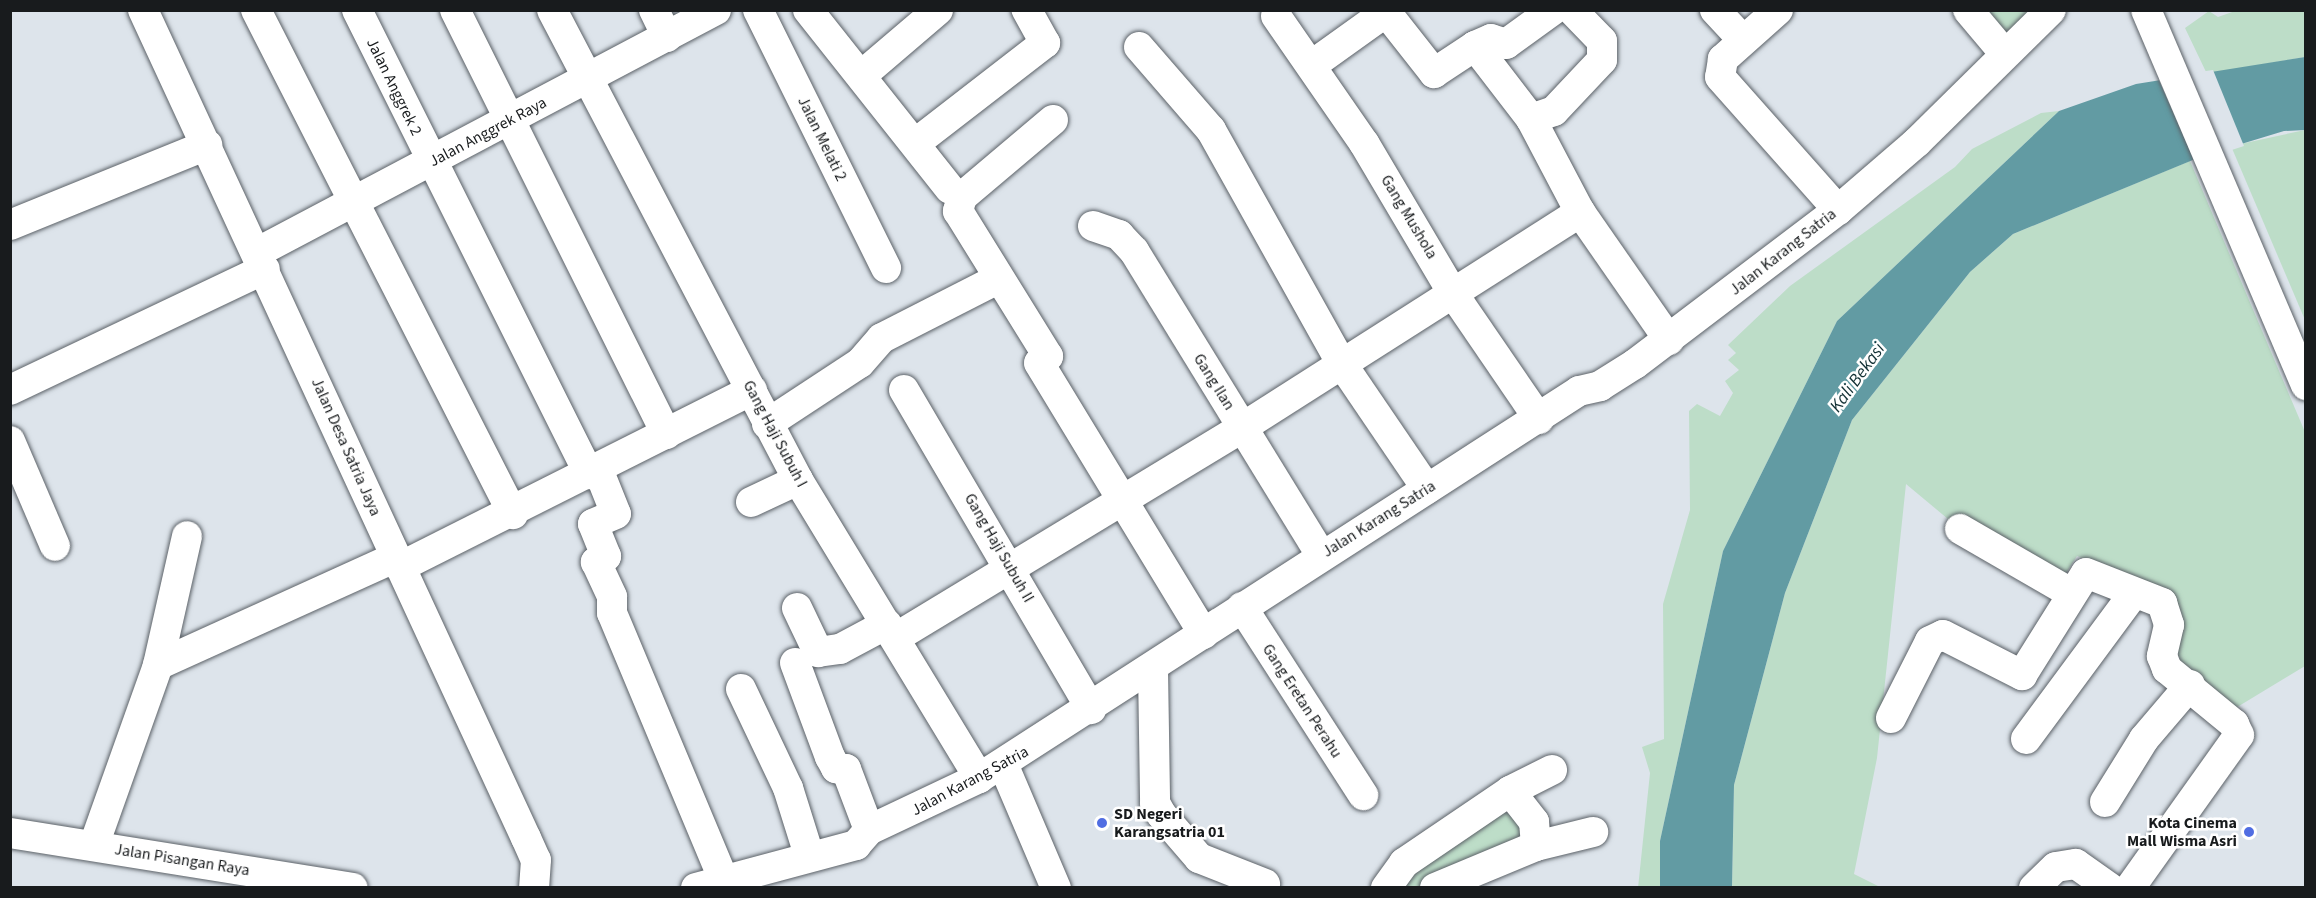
<!DOCTYPE html>
<html>
<head>
<meta charset="utf-8">
<style>
  body { margin:0 }
  #map { position:relative; width:2316px; height:898px; overflow:hidden; background:#dde4eb; font-family:"Source Sans 3",sans-serif }
  div>[style] { position:absolute }
  .green>* { inset:0; background:#bdddc8 }
  .water>* { inset:0; background:#629ba3 }
  .pier>* { inset:0; background:#dde4eb }
  .roads { filter:drop-shadow(0 0 2px #5b6167) drop-shadow(0 0 2px #5b6167) }
  .minor>* { height:30px; margin:-15px; padding:0 15px; transform-origin:15px; border-radius:15px; background:#fff }
  .dots>* { width:16px; height:16px; translate:-50% -50%; box-sizing:border-box; border:3px solid #fff; border-radius:50% }
  span { translate:-50% -50%; white-space:nowrap; text-align:center; line-height:1.15; -webkit-text-stroke:5px #fff; paint-order:stroke }
  .street-label { font-size:16px; color:#181b1d }
  .poi-label { font-size:16px; color:#181b1d; font-weight:700 }
  .left { translate:0 -50%; text-align:left }
  .right { translate:-100% -50%; text-align:right }
  .water-label { font-size:18px; color:#123034; font-style:italic }
  .frame { position:absolute; inset:0; border:12px solid #181b1d; pointer-events:none }
</style>
</head>
<body>
<div id="map">
  <div class="green">
    <i style="clip-path:polygon(1968px 11px,2051px 11px,2005px 54px)"></i>
    <i style="clip-path:polygon(2209px 11px,2218px 17px,2235px 11px,2305px 11px,2305px 57px,2207px 74px,2185px 28px)"></i>
    <i style="clip-path:polygon(2059px 111px,1837px 321px,1723px 551px,1660px 841px,1660px 887px,1638px 888px,1650px 773px,1642px 747px,1664px 739px,1663px 604px,1690px 510px,1689px 411px,1697px 404px,1720px 416px,1733px 393px,1725px 381px,1739px 370px,1728px 360px,1736px 353px,1728px 345px,1790px 286px,1955px 167px,1972px 149px,2041px 113px)"></i>
    <i style="clip-path:polygon(2305px 130px,2305px 320px,2231px 146px)"></i>
    <i style="clip-path:polygon(2190px 161px,2305px 432px,2305px 666px,2234px 709px,2182px 667px,2159px 588px,2077px 556px,2058px 586px,1960px 529px,1906px 484px,1877px 758px,1854px 874px,1880px 887px,1732px 888px,1734px 785px,1785px 593px,1852px 420px,1970px 272px,2013px 234px)"></i>
    <i style="clip-path:polygon(1510px 791px,1538px 835px,1435px 887px,1386px 888px)"></i>
  </div>
  <div class="water">
    <i style="clip-path:polygon(2305px 57px,2305px 130px,2284px 131px,2205px 155px,2013px 234px,1970px 272px,1852px 420px,1785px 593px,1734px 785px,1732px 887px,1660px 888px,1660px 841px,1723px 551px,1837px 321px,2059px 111px,2136px 84px)"></i>
  </div>
  <div class="pier">
    <i style="clip-path:polygon(2213px 70px,2244px 146px,2195px 162px,2158px 78px)"></i>
  </div>
  <div class="roads">
    <div class="minor">
      <i style="left:143px;top:10px;width:912px;rotate:65.18deg"></i>
      <i style="left:526px;top:838px;width:24px;rotate:66deg"></i>
      <i style="left:536px;top:860px;width:28px;rotate:94deg"></i>
      <i style="left:256px;top:10px;width:566px;rotate:62.98deg"></i>
      <i style="left:357px;top:10px;width:519px;rotate:63.43deg"></i>
      <i style="left:455px;top:10px;width:474px;rotate:63.5deg"></i>
      <i style="left:552px;top:10px;width:530px;rotate:62.37deg"></i>
      <i style="left:798px;top:480px;width:349px;rotate:58.7deg"></i>
      <i style="left:654px;top:10px;width:30px;rotate:64deg"></i>
      <i style="left:758px;top:10px;width:288px;rotate:63.6deg"></i>
      <i style="left:808px;top:10px;width:228px;rotate:51.6deg"></i>
      <i style="left:1715px;top:10px;width:41px;rotate:47deg"></i>
      <i style="left:1778px;top:10px;width:74px;rotate:138.3deg"></i>
      <i style="left:1723px;top:59px;width:18px;rotate:99deg"></i>
      <i style="left:1720px;top:77px;width:178px;rotate:48.4deg"></i>
      <i style="left:1968px;top:10px;width:57px;rotate:49.9deg"></i>
      <i style="left:2146px;top:10px;width:408px;rotate:66.9deg"></i>
      <i style="left:1276px;top:16px;width:155px;rotate:55.3deg"></i>
      <i style="left:1364px;top:143px;width:173px;rotate:59.4deg"></i>
      <i style="left:1452px;top:292px;width:154px;rotate:55.6deg"></i>
      <i style="left:1475px;top:46px;width:17px;rotate:-24deg"></i>
      <i style="left:1491px;top:39px;width:16px;rotate:18deg"></i>
      <i style="left:1506px;top:44px;width:58px;rotate:-35.9deg"></i>
      <i style="left:1139px;top:47px;width:110px;rotate:49.1deg"></i>
      <i style="left:1211px;top:130px;width:268px;rotate:60.8deg"></i>
      <i style="left:1342px;top:364px;width:151px;rotate:55.8deg"></i>
      <i style="left:1312px;top:65px;width:91px;rotate:-35.6deg"></i>
      <i style="left:1386px;top:12px;width:78px;rotate:51.8deg"></i>
      <i style="left:1434px;top:73px;width:49px;rotate:-33.4deg"></i>
      <i style="left:1475px;top:46px;width:92px;rotate:52.5deg"></i>
      <i style="left:1531px;top:119px;width:105px;rotate:62.2deg"></i>
      <i style="left:1580px;top:212px;width:156px;rotate:55.2deg"></i>
      <i style="left:862px;top:75px;width:100px;rotate:-40.5deg"></i>
      <i style="left:1531px;top:119px;width:24px;rotate:-19deg"></i>
      <i style="left:1554px;top:111px;width:70px;rotate:-46.7deg"></i>
      <i style="left:1602px;top:60px;width:19px;rotate:-90deg"></i>
      <i style="left:1602px;top:41px;width:43px;rotate:-134.1deg"></i>
      <i style="left:1053px;top:120px;width:119px;rotate:139.8deg"></i>
      <i style="left:962px;top:197px;width:15px;rotate:106deg"></i>
      <i style="left:958px;top:211px;width:171px;rotate:58.2deg"></i>
      <i style="left:1048px;top:356px;width:11px;rotate:142deg"></i>
      <i style="left:1039px;top:363px;width:317px;rotate:58.7deg"></i>
      <i style="left:917px;top:142px;width:162px;rotate:-37.7deg"></i>
      <i style="left:1045px;top:43px;width:38px;rotate:-119deg"></i>
      <i style="left:10px;top:225px;width:213px;rotate:-22.1deg"></i>
      <i style="left:1093px;top:226px;width:28px;rotate:19deg"></i>
      <i style="left:1119px;top:235px;width:22px;rotate:47deg"></i>
      <i style="left:1134px;top:251px;width:357px;rotate:58.4deg"></i>
      <i style="left:258px;top:252px;width:518px;rotate:-27.85deg"></i>
      <i style="left:10px;top:390px;width:282px;rotate:-25.4deg"></i>
      <i style="left:904px;top:390px;width:370px;rotate:59.6deg"></i>
      <i style="left:767px;top:424px;width:111px;rotate:-33.3deg"></i>
      <i style="left:860px;top:363px;width:33px;rotate:-49deg"></i>
      <i style="left:882px;top:338px;width:130px;rotate:-27deg"></i>
      <i style="left:10px;top:441px;width:114px;rotate:66.8deg"></i>
      <i style="left:598px;top:469px;width:48px;rotate:68.2deg"></i>
      <i style="left:616px;top:514px;width:25px;rotate:157deg"></i>
      <i style="left:593px;top:524px;width:35px;rotate:68deg"></i>
      <i style="left:606px;top:556px;width:12px;rotate:149deg"></i>
      <i style="left:596px;top:562px;width:38px;rotate:65deg"></i>
      <i style="left:612px;top:597px;width:16px;rotate:90deg"></i>
      <i style="left:612px;top:613px;width:287px;rotate:67.3deg"></i>
      <i style="left:751px;top:502px;width:52px;rotate:-25.1deg"></i>
      <i style="left:1960px;top:529px;width:128px;rotate:30deg"></i>
      <i style="left:400px;top:567px;width:394px;rotate:-26.7deg"></i>
      <i style="left:1242px;top:607px;width:224px;rotate:57.2deg"></i>
      <i style="left:797px;top:608px;width:49px;rotate:64.5deg"></i>
      <i style="left:818px;top:652px;width:22px;rotate:-8deg"></i>
      <i style="left:840px;top:649px;width:53px;rotate:-28deg"></i>
      <i style="left:895px;top:638px;width:407px;rotate:-31.2deg"></i>
      <i style="left:1243px;top:427px;width:400px;rotate:-32.5deg"></i>
      <i style="left:795px;top:663px;width:100px;rotate:69.6deg"></i>
      <i style="left:830px;top:757px;width:13px;rotate:61deg"></i>
      <i style="left:836px;top:768px;width:10px;rotate:6deg"></i>
      <i style="left:846px;top:769px;width:65px;rotate:69.3deg"></i>
      <i style="left:158px;top:665px;width:261px;rotate:-24.4deg"></i>
      <i style="left:1153px;top:669px;width:134px;rotate:89.1deg"></i>
      <i style="left:1155px;top:803px;width:13px;rotate:61deg"></i>
      <i style="left:1161px;top:814px;width:58px;rotate:49.2deg"></i>
      <i style="left:1199px;top:858px;width:71px;rotate:21.5deg"></i>
      <i style="left:741px;top:689px;width:110px;rotate:64.6deg"></i>
      <i style="left:788px;top:788px;width:70px;rotate:72.6deg"></i>
      <i style="left:1891px;top:718px;width:86px;rotate:-63.1deg"></i>
      <i style="left:1930px;top:641px;width:14px;rotate:-25deg"></i>
      <i style="left:1943px;top:635px;width:89px;rotate:26.9deg"></i>
      <i style="left:2022px;top:675px;width:120px;rotate:-57.9deg"></i>
      <i style="left:2086px;top:573px;width:82px;rotate:21.5deg"></i>
      <i style="left:2162px;top:603px;width:23px;rotate:72deg"></i>
      <i style="left:2169px;top:625px;width:32px;rotate:103deg"></i>
      <i style="left:2162px;top:656px;width:14px;rotate:69deg"></i>
      <i style="left:2167px;top:669px;width:87px;rotate:39.4deg"></i>
      <i style="left:2234px;top:724px;width:12px;rotate:66deg"></i>
      <i style="left:2239px;top:735px;width:188px;rotate:125.5deg"></i>
      <i style="left:2026px;top:739px;width:182px;rotate:-53.5deg"></i>
      <i style="left:1003px;top:764px;width:135px;rotate:66.9deg"></i>
      <i style="left:1510px;top:791px;width:47px;rotate:-26.6deg"></i>
      <i style="left:2105px;top:802px;width:74px;rotate:-58.2deg"></i>
      <i style="left:2144px;top:739px;width:71px;rotate:-49.6deg"></i>
      <i style="left:10px;top:833px;width:347px;rotate:9.1deg"></i>
      <i style="left:94px;top:845px;width:191px;rotate:-70.4deg"></i>
      <i style="left:158px;top:665px;width:132px;rotate:-77.3deg"></i>
      <i style="left:696px;top:888px;width:166px;rotate:-15deg"></i>
      <i style="left:856px;top:845px;width:20px;rotate:-49deg"></i>
      <i style="left:869px;top:830px;width:122px;rotate:-25.3deg"></i>
      <i style="left:979px;top:778px;width:714px;rotate:-32.82deg"></i>
      <i style="left:1579px;top:391px;width:22px;rotate:-13deg"></i>
      <i style="left:1600px;top:386px;width:41px;rotate:-32.2deg"></i>
      <i style="left:1635px;top:364px;width:255px;rotate:-37.2deg"></i>
      <i style="left:1838px;top:210px;width:104px;rotate:-40.7deg"></i>
      <i style="left:1917px;top:142px;width:188px;rotate:-44.6deg"></i>
      <i style="left:1386px;top:888px;width:31px;rotate:-54deg"></i>
      <i style="left:1404px;top:863px;width:128px;rotate:-34.2deg"></i>
      <i style="left:1510px;top:791px;width:39px;rotate:52deg"></i>
      <i style="left:1534px;top:822px;width:24px;rotate:85deg"></i>
      <i style="left:1435px;top:888px;width:109px;rotate:-22.6deg"></i>
      <i style="left:1536px;top:846px;width:59px;rotate:-13.8deg"></i>
      <i style="left:2034px;top:888px;width:30px;rotate:-44deg"></i>
      <i style="left:2056px;top:867px;width:20px;rotate:-9deg"></i>
      <i style="left:2076px;top:864px;width:42px;rotate:35.2deg"></i>
    </div>
  </div>
  <div class="dots">
    <i style="left:1102px;top:823px;background:#506de2"></i>
    <i style="left:2249px;top:832px;background:#506de2"></i>
  </div>
  <div class="street-label">
    <span style="left:394px;top:87px;rotate:64deg">Jalan Anggrek 2</span>
    <span style="left:488px;top:132px;rotate:-28deg">Jalan Anggrek Raya</span>
    <span style="left:822px;top:139px;rotate:64deg">Jalan Melati 2</span>
    <span style="left:1409px;top:217px;rotate:59deg">Gang Mushola</span>
    <span style="left:1783px;top:252px;rotate:-38deg">Jalan Karang Satria</span>
    <span style="left:1214px;top:382px;rotate:58deg">Gang Ilan</span>
    <span style="left:775px;top:434px;rotate:62deg">Gang Haji Subuh I</span>
    <span style="left:346px;top:447px;rotate:66deg">Jalan Desa Satria Jaya</span>
    <span style="left:1379px;top:519px;rotate:-32deg">Jalan Karang Satria</span>
    <span style="left:999px;top:548px;rotate:60deg">Gang Haji Subuh II</span>
    <span style="left:1302px;top:701px;rotate:57deg">Gang Eretan Perahu</span>
    <span style="left:970px;top:781px;rotate:-28deg">Jalan Karang Satria</span>
    <span style="left:182px;top:860px;rotate:9deg">Jalan Pisangan Raya</span>
  </div>
  <div class="poi-label">
    <span class="left" style="left:1114px;top:823px">SD Negeri<br>Karangsatria 01</span>
    <span class="right" style="left:2237px;top:832px">Kota Cinema<br>Mall Wisma Asri</span>
  </div>
  <div class="water-label">
    <span style="left:1858px;top:378px;rotate:-54deg">Kali Bekasi</span>
  </div>
  <div class="frame"></div>
</div>
</body>
</html>
